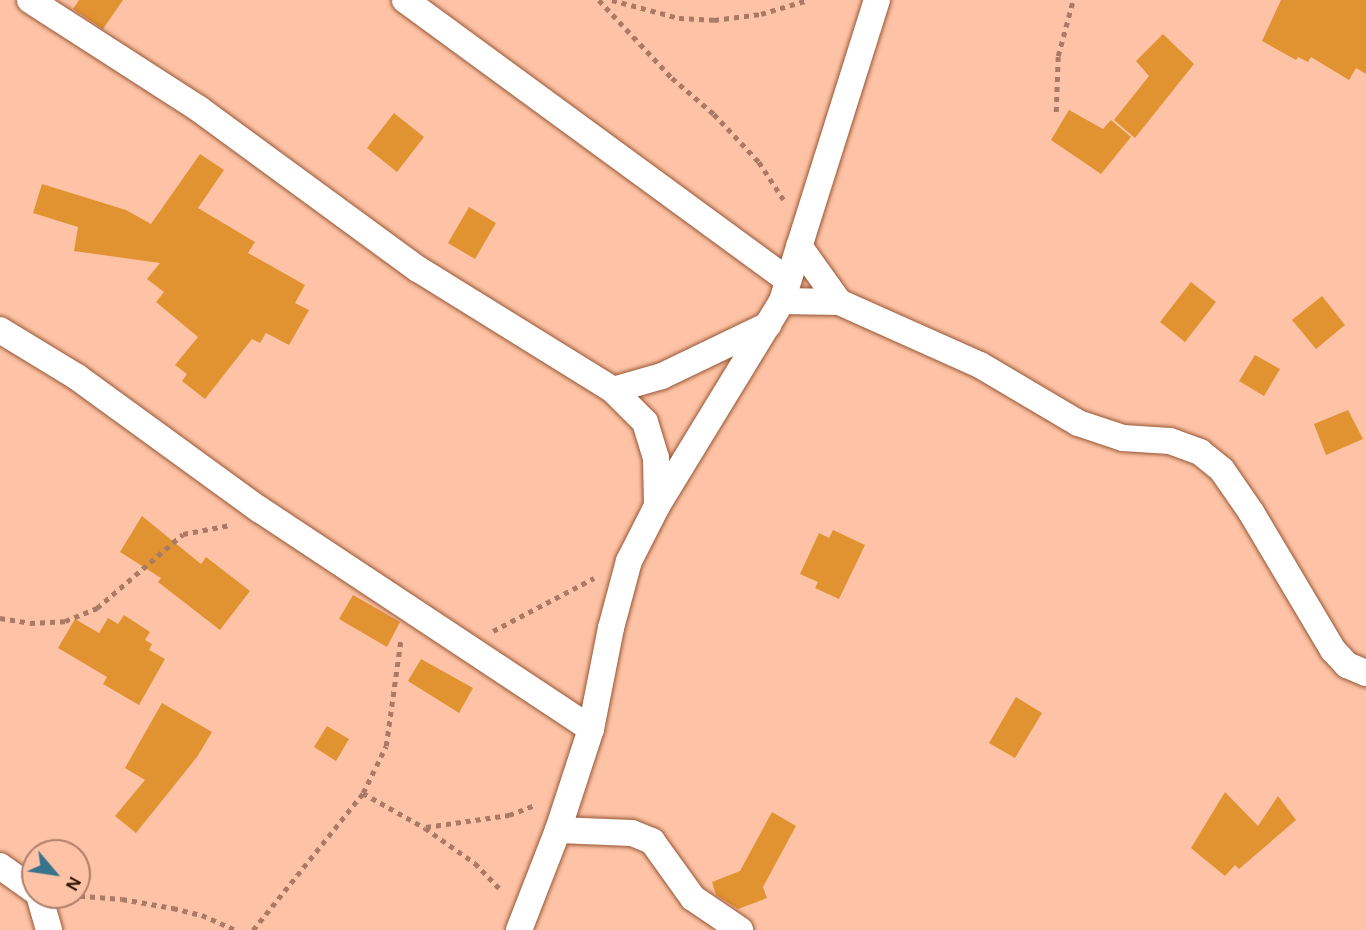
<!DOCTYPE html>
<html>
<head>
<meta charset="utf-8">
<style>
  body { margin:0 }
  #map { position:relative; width:1366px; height:930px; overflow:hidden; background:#fec3a6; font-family:"Alegreya Sans",sans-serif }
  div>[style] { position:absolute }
  .building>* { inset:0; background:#e19231 }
  .path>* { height:4.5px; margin-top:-2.25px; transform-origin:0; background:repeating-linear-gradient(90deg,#a97b65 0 5px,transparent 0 10px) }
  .roads { filter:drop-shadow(0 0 2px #975634) drop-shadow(0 0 2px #975634) }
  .street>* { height:26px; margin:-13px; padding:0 13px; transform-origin:13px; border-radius:13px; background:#fff }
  span { translate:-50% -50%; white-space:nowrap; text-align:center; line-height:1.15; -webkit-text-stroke:5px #fec3a6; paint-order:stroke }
  .north { position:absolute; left:21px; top:839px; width:70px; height:70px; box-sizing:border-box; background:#fec3a6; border:2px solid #ae7f68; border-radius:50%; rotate:119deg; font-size:19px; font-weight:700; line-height:28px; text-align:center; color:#351a0c }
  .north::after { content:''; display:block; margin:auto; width:24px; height:32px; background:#39748c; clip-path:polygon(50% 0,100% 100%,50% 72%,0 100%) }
</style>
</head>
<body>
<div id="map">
  <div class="building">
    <i style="clip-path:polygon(79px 0,123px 0,103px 29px,73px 9px)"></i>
    <i style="clip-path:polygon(1281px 0,1366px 0,1366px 74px,1356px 68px,1349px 80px,1311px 57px,1308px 62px,1298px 57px,1296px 60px,1262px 41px)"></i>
    <i style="clip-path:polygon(1163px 34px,1194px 64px,1135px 138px,1114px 120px,1149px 76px,1136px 61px)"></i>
    <i style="clip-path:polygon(1069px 110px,1103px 129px,1111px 120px,1131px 137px,1101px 174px,1051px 140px)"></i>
    <i style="clip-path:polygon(394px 113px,424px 137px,397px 172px,367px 148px)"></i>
    <i style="clip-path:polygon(200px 154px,224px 170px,198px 208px,255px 242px,248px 253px,305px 285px,295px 303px,309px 310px,289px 345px,266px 333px,260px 343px,252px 339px,205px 399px,182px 381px,187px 374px,175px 365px,198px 337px,156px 302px,164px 292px,147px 279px,160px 263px,74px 251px,78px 227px,33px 213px,42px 184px,126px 210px,151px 224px)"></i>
    <i style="clip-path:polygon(469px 207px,496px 223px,475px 259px,448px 243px)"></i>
    <i style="clip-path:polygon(1191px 282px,1216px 302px,1185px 342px,1160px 322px)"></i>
    <i style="clip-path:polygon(1322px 296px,1345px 325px,1316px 349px,1292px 320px)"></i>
    <i style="clip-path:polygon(1255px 355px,1280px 369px,1264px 396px,1239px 381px)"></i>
    <i style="clip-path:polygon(1348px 410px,1363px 439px,1326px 455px,1314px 424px)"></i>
    <i style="clip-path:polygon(142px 516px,201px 564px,206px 557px,250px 591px,220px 630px,158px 582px,161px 578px,120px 552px)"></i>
    <i style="clip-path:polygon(833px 530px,865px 545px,839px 599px,815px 588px,818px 582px,800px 574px,819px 533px,829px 538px)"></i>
    <i style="clip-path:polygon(353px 595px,400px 622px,387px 647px,339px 619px)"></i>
    <i style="clip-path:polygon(124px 615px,150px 632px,145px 640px,152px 644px,149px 650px,165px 659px,139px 705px,103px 684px,107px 677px,58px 648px,75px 619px,99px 633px,108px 618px,118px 624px)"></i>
    <i style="clip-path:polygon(421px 659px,473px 688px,459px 713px,408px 681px)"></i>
    <i style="clip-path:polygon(1016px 697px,1042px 713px,1015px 758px,989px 743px)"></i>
    <i style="clip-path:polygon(162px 703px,212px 732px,197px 757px,136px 833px,115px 816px,145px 780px,125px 768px)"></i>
    <i style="clip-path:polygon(327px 726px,349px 739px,336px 761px,314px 747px)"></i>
    <i style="clip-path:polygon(1225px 792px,1258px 826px,1278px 796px,1296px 820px,1239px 869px,1235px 865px,1225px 876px,1191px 848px)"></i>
    <i style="clip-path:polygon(772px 812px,796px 826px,763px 887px,767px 898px,738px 909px,716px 895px,712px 882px,740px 871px)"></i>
  </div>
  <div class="path">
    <i style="left:599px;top:0;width:107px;rotate:46.9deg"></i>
    <i style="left:672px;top:78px;width:55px;rotate:40.6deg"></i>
    <i style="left:714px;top:114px;width:66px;rotate:46.8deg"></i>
    <i style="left:759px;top:162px;width:45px;rotate:56.7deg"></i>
    <i style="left:612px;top:0;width:69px;rotate:15deg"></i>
    <i style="left:679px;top:18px;width:35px;rotate:3deg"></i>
    <i style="left:714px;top:20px;width:47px;rotate:-7.3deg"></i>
    <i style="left:761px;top:14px;width:49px;rotate:-16.6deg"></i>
    <i style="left:1056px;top:112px;width:56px;rotate:-88deg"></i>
    <i style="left:1058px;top:56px;width:58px;rotate:-75deg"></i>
    <i style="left:0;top:618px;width:30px;rotate:9deg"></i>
    <i style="left:30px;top:623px;width:35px;rotate:-3deg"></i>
    <i style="left:65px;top:621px;width:35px;rotate:-22deg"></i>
    <i style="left:97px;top:608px;width:113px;rotate:-40.7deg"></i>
    <i style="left:183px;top:534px;width:48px;rotate:-10.8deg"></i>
    <i style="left:493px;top:631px;width:114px;rotate:-27.7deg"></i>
    <i style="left:363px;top:793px;width:71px;rotate:29.4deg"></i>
    <i style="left:425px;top:828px;width:61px;rotate:35deg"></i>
    <i style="left:475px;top:863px;width:39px;rotate:46deg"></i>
    <i style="left:426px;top:827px;width:84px;rotate:-8.2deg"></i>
    <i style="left:509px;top:815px;width:26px;rotate:-21deg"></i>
    <i style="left:70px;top:895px;width:52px;rotate:4.4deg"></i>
    <i style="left:122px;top:899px;width:52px;rotate:10deg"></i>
    <i style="left:173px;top:908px;width:30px;rotate:14deg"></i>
    <i style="left:202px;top:915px;width:37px;rotate:24deg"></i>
    <i style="left:253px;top:930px;width:176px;rotate:-51.2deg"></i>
    <i style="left:363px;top:793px;width:52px;rotate:-63.9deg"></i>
    <i style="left:386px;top:746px;width:109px;rotate:-82.1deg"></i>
  </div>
  <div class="roads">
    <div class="street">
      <i style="left:30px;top:0;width:201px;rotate:32.8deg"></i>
      <i style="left:199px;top:109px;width:271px;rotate:36.2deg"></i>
      <i style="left:418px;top:269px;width:229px;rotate:31.8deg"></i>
      <i style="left:613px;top:390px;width:45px;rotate:45deg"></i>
      <i style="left:645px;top:422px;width:38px;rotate:73deg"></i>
      <i style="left:656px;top:458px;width:48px;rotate:88.8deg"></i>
      <i style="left:405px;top:0;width:474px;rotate:36.2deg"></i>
      <i style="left:799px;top:246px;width:69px;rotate:54.5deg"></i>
      <i style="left:782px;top:301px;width:57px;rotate:1deg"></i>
      <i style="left:839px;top:302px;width:154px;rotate:24.1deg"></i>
      <i style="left:980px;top:365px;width:114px;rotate:30.6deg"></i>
      <i style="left:1078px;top:423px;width:47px;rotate:18.4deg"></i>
      <i style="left:1123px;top:438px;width:47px;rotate:3.7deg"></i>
      <i style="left:1170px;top:441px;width:32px;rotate:20deg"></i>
      <i style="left:1200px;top:452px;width:28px;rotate:39deg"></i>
      <i style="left:1222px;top:470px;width:51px;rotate:55.4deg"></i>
      <i style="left:1251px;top:512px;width:161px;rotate:59.3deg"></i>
      <i style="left:1333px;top:650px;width:21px;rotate:47deg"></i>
      <i style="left:1347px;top:665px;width:21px;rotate:23deg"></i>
      <i style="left:0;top:330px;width:90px;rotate:31.4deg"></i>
      <i style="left:77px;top:377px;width:225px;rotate:36deg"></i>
      <i style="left:259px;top:509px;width:398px;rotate:33.5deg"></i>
      <i style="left:613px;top:390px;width:51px;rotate:-15.9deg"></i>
      <i style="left:662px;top:376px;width:118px;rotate:-25.7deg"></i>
      <i style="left:558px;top:830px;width:74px;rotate:2.3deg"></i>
      <i style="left:632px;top:833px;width:22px;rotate:22deg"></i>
      <i style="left:652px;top:841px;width:70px;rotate:54.3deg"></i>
      <i style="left:693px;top:898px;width:57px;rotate:34.2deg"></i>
      <i style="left:0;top:866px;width:43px;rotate:35.5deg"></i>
      <i style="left:39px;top:895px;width:36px;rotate:74deg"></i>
      <i style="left:519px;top:930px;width:107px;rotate:-68.7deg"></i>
      <i style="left:558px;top:830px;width:106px;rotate:-71.9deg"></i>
      <i style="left:591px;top:729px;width:103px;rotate:-78.8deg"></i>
      <i style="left:611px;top:628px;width:69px;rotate:-75deg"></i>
      <i style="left:629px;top:561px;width:62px;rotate:-63deg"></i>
      <i style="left:657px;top:506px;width:240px;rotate:-58.6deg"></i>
      <i style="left:782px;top:301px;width:316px;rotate:-72.5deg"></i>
    </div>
  </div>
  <div class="north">N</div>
</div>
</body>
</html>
